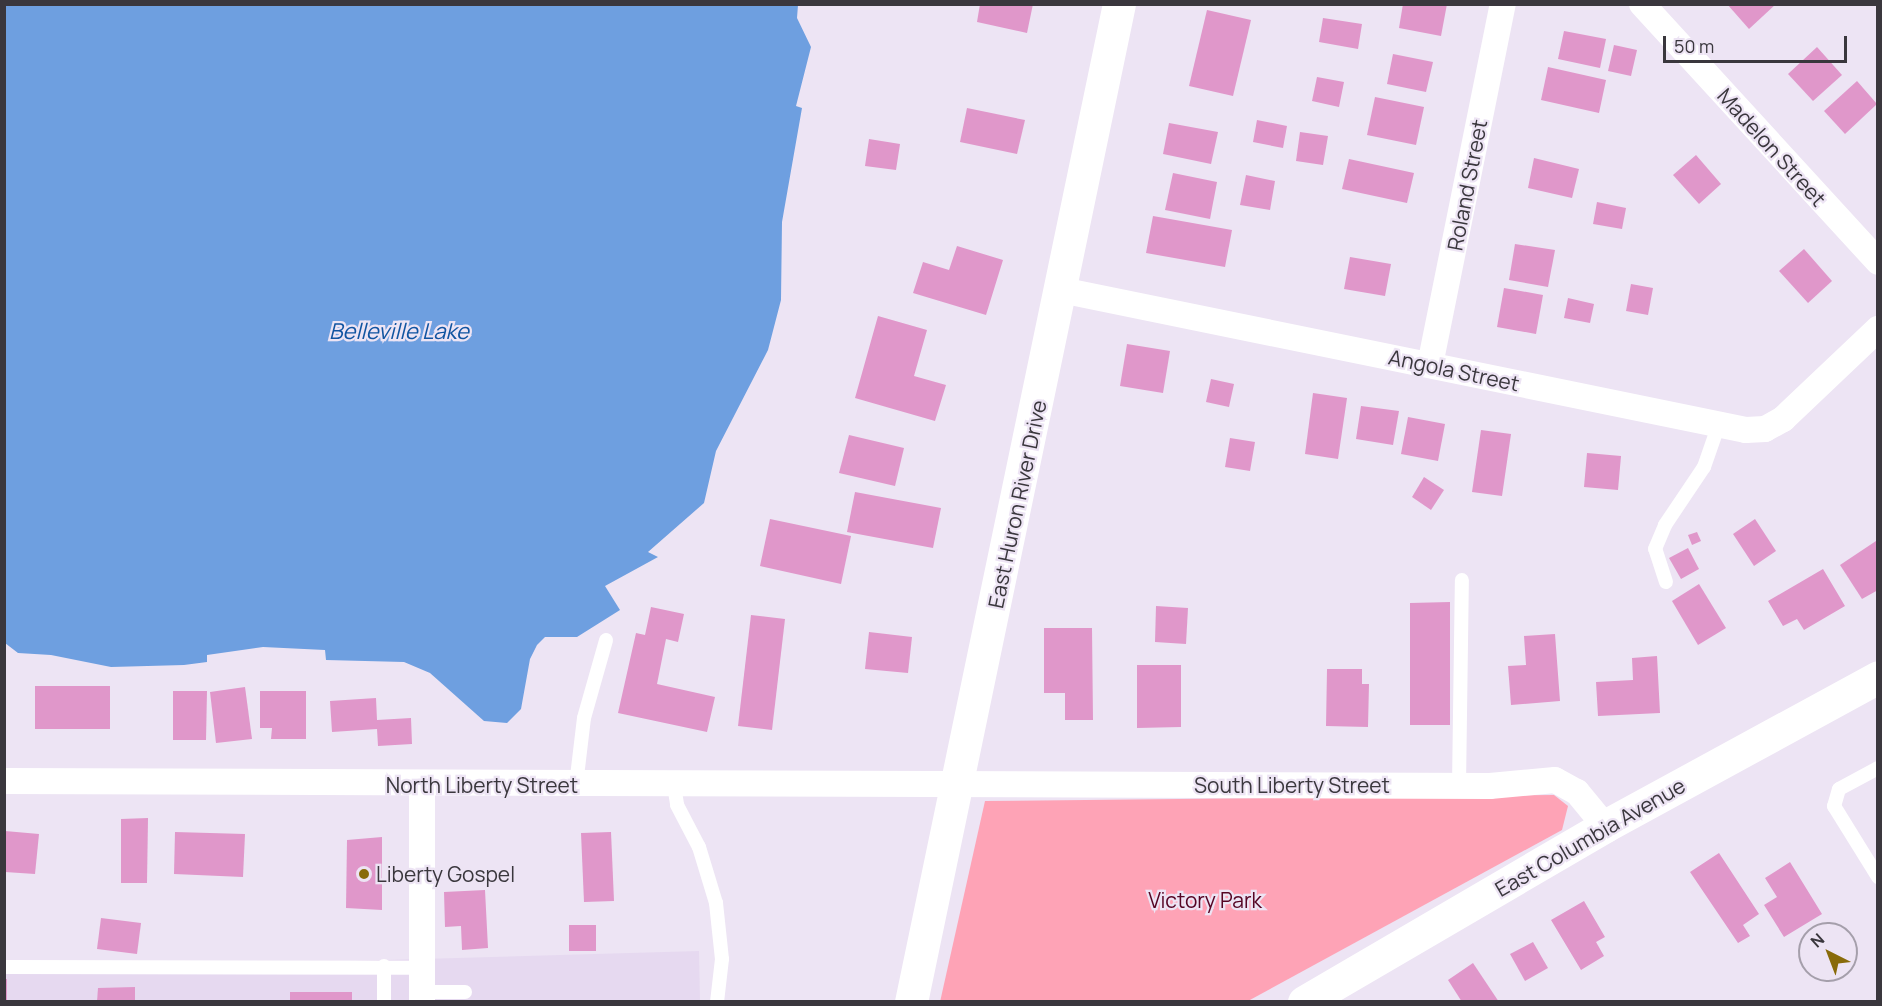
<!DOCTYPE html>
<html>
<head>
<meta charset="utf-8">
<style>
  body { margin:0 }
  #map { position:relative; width:1882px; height:1006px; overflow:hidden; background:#ede4f4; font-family:Manrope,sans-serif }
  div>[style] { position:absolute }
  .built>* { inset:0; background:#e6d9f0 }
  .green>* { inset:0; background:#fea3b6 }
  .water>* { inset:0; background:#6e9fe0 }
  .building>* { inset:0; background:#e097ca }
  .lane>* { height:14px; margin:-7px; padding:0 7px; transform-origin:7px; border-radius:7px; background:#fff }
  .street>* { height:26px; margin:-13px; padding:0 13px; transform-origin:13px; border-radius:13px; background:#fff }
  .secondary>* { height:33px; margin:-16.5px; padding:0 16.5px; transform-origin:16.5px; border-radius:16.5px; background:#fff }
  .dots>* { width:16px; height:16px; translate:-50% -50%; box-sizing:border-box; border:3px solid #ede4f4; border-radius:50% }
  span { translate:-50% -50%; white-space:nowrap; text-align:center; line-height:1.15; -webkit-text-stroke:4.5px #ede4f4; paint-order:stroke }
  .street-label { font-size:21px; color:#3a373d }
  .poi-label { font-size:21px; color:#3a373d }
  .left { translate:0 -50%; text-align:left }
  .park-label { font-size:21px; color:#560524 }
  .water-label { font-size:22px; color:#1154a1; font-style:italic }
  .frame { position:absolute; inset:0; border:6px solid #3a373d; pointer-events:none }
  .north { position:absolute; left:1798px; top:922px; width:60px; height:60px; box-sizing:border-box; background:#ede4f4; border:2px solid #a59fab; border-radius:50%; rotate:318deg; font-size:16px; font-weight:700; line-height:24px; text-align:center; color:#3a373d }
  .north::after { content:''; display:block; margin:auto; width:21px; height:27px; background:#896b0a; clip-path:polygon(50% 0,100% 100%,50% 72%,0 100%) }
  .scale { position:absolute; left:1663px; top:36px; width:184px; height:27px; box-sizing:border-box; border:3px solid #3a373d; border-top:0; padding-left:8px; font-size:18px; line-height:21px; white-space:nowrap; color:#3a373d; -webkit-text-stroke:4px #ede4f4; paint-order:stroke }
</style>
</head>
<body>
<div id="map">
  <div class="built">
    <i style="clip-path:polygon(699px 951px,700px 1001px,5px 1002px,4px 971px)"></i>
  </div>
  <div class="green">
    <i style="clip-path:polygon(1554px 795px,1568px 806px,1562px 830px,1248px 1001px,940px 1002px,985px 801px)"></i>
  </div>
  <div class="water">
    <i style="clip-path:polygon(4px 5px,798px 5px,797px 18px,811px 47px,796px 106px,802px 108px,782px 222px,781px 300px,768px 350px,716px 451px,704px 503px,648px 552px,658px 557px,605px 586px,620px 610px,577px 637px,545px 637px,537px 645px,530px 659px,521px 709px,507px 723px,484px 721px,430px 673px,404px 662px,326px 660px,325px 650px,263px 647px,207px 655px,207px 662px,184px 665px,111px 667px,51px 655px,18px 653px,5px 643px)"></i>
  </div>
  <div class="building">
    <i style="clip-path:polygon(980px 4px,1033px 4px,1027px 33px,977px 22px)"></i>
    <i style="clip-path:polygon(1403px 4px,1447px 4px,1441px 36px,1399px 28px)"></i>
    <i style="clip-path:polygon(1727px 4px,1776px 4px,1749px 29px)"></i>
    <i style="clip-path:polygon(1207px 10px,1251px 20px,1233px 96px,1189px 86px)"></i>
    <i style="clip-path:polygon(1323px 18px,1362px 24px,1358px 49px,1319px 42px)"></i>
    <i style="clip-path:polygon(1564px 31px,1606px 39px,1600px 68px,1558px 59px)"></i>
    <i style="clip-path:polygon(1614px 45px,1637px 50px,1631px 76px,1608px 71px)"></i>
    <i style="clip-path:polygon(1817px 47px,1842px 75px,1813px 101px,1788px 74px)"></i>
    <i style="clip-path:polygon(1393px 54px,1433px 62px,1426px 92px,1387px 84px)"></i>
    <i style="clip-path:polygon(1548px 67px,1606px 80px,1599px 113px,1541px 100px)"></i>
    <i style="clip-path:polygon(1317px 77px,1344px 82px,1339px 107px,1312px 101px)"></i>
    <i style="clip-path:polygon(1857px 81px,1877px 104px,1845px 134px,1824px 111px)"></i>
    <i style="clip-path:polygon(1375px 97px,1424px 107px,1416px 145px,1367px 135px)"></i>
    <i style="clip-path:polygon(967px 108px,1025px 120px,1017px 154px,960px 142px)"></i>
    <i style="clip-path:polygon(1257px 120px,1287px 126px,1283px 148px,1253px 142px)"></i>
    <i style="clip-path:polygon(1169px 123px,1218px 132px,1211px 164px,1163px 154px)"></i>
    <i style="clip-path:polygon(1300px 132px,1328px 136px,1323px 165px,1296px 161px)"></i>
    <i style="clip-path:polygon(869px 139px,900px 144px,896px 170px,865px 166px)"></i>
    <i style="clip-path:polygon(1696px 155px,1721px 184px,1699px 204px,1673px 175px)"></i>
    <i style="clip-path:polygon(1534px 158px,1579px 169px,1572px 198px,1528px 188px)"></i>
    <i style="clip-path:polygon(1349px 159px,1414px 173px,1407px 203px,1342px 189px)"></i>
    <i style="clip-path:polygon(1173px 173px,1217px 182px,1210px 219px,1165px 210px)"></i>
    <i style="clip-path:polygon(1246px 175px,1275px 181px,1270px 210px,1240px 205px)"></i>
    <i style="clip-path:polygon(1597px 202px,1626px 208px,1622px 229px,1593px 224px)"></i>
    <i style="clip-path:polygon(1153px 216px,1232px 230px,1225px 267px,1146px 253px)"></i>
    <i style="clip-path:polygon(1515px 244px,1555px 250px,1548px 287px,1509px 280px)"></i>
    <i style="clip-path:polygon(957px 246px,1003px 260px,986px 315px,913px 293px,923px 262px,949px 270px)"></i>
    <i style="clip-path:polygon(1804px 249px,1832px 281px,1808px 303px,1779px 271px)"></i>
    <i style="clip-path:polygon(1350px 257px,1391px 264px,1385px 296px,1344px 289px)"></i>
    <i style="clip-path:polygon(1631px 284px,1653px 288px,1648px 315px,1626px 311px)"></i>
    <i style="clip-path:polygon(1504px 288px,1543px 295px,1536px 334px,1497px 327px)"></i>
    <i style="clip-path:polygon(1568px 298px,1594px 304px,1590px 323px,1564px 318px)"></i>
    <i style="clip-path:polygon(878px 316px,927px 330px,914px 376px,946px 385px,935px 421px,855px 398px)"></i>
    <i style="clip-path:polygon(1127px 344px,1170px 351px,1163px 393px,1120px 386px)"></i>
    <i style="clip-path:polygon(1211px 379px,1234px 384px,1229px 407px,1206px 402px)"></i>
    <i style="clip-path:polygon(1313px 393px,1347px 398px,1338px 459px,1305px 454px)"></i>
    <i style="clip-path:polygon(1361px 406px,1399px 411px,1393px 445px,1356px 439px)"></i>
    <i style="clip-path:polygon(1408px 417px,1445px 424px,1438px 461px,1401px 454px)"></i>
    <i style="clip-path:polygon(1481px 430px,1511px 434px,1502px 496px,1472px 492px)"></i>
    <i style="clip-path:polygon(849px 435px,904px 448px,895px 486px,839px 473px)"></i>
    <i style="clip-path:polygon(1230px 438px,1255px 442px,1250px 471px,1225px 467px)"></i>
    <i style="clip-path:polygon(1587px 453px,1621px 456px,1618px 490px,1584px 487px)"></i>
    <i style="clip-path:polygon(1424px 477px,1444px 490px,1431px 510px,1412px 497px)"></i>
    <i style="clip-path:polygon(855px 492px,941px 508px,933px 548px,847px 532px)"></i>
    <i style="clip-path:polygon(770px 519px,851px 536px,841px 584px,760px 566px)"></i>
    <i style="clip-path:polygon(1755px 519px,1776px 551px,1754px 566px,1733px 534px)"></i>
    <i style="clip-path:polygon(1697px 532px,1701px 541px,1692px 545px,1688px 535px)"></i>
    <i style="clip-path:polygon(1876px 541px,1878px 590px,1862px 599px,1840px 565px)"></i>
    <i style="clip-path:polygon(1688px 548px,1699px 569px,1681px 579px,1669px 558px)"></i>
    <i style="clip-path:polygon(1823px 569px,1845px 606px,1804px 630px,1797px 619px,1783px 626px,1768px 601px)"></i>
    <i style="clip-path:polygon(1699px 584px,1726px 628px,1698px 645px,1672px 601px)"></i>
    <i style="clip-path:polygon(1450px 602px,1450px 725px,1410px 725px,1410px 603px)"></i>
    <i style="clip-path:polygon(1156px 606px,1188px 608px,1186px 644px,1155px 642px)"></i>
    <i style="clip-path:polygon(651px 607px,684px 614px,678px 642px,666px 639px,657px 684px,715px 697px,707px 732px,618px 713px,636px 633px,645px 635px)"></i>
    <i style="clip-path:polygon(751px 615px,785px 619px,772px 730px,738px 726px)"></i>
    <i style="clip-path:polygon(1044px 628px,1092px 628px,1093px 720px,1065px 720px,1065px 693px,1044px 693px)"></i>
    <i style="clip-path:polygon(869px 632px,912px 637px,908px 673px,865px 669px)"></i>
    <i style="clip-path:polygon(1555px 634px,1560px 701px,1511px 705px,1508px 666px,1526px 665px,1524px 636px)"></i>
    <i style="clip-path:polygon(1657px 656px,1660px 713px,1598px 716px,1596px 682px,1633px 680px,1632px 658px)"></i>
    <i style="clip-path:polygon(1137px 665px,1181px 665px,1181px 727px,1137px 728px)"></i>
    <i style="clip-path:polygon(1327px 669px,1362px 669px,1362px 684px,1369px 684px,1368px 727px,1326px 726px)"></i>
    <i style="clip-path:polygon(35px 686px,110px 686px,110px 729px,35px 729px)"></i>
    <i style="clip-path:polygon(245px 687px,252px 739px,216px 743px,210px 692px)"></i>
    <i style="clip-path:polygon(173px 691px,207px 691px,206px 740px,173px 740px)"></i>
    <i style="clip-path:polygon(260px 691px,306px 691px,306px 739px,271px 739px,272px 728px,260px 728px)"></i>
    <i style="clip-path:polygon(376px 698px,377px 720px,411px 718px,412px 744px,378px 746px,377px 729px,332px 732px,330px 701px)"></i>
    <i style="clip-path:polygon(148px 818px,147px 883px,121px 883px,121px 819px)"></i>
    <i style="clip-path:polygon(5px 831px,39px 834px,35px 874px,5px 872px)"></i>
    <i style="clip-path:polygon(175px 832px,245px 834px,243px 877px,174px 874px)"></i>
    <i style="clip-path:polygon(611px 832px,614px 901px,584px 902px,581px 833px)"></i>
    <i style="clip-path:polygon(382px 837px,382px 910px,346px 908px,347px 840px)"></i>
    <i style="clip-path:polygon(1719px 853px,1759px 914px,1743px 925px,1750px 936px,1738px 943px,1690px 872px)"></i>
    <i style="clip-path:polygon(1790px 862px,1822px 914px,1784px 937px,1764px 905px,1777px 897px,1765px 878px)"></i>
    <i style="clip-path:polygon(485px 890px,488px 948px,462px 950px,461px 926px,445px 927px,444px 892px)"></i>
    <i style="clip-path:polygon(1584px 901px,1605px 937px,1596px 942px,1604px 956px,1581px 970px,1551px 920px)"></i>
    <i style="clip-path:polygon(101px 918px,141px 923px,137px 954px,97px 949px)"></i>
    <i style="clip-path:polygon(569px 925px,596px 925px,596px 951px,569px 951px)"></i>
    <i style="clip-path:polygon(1533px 942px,1548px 968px,1525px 981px,1510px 954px)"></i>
    <i style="clip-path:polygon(1473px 963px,1499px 1002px,1462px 1002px,1448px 980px)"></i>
    <i style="clip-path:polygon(5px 979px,7px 979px,7px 1002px,5px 1002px)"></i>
    <i style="clip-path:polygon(135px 987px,135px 1002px,97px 1002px,98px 988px)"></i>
    <i style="clip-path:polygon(290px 992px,352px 992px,352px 1002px,290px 1002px)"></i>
  </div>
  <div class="lane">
    <i style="left:1666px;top:582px;width:35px;rotate:-108deg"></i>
    <i style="left:1655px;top:549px;width:26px;rotate:-67deg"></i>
    <i style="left:1665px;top:525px;width:70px;rotate:-56.1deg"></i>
    <i style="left:1704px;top:467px;width:46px;rotate:-70.8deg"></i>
    <i style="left:1878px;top:768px;width:44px;rotate:151.7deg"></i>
    <i style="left:1839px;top:789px;width:18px;rotate:106deg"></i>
    <i style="left:1834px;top:806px;width:84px;rotate:58.2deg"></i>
    <i style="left:576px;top:785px;width:67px;rotate:-83.2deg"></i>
    <i style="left:584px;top:718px;width:81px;rotate:-74.2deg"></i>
    <i style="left:674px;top:785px;width:20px;rotate:81deg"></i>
    <i style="left:677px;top:805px;width:47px;rotate:62.4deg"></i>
    <i style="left:699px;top:847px;width:59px;rotate:73.1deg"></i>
    <i style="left:716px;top:903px;width:56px;rotate:83.9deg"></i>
    <i style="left:722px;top:959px;width:43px;rotate:96.6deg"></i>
    <i style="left:1459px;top:786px;width:206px;rotate:-89.2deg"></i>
    <i style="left:384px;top:966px;width:36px;rotate:90deg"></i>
    <i style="left:4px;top:967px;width:417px;rotate:0.1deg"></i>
    <i style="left:422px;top:992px;width:43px"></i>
  </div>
  <div class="street">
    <i style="left:1642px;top:4px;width:350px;rotate:47.5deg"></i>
    <i style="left:1061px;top:290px;width:699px;rotate:11.55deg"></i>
    <i style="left:1746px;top:430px;width:19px;rotate:-3deg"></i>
    <i style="left:1765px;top:429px;width:21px;rotate:-29deg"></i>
    <i style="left:1783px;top:419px;width:131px;rotate:-43.5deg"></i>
    <i style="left:1430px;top:365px;width:368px;rotate:-78.6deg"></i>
    <i style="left:4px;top:781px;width:1486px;rotate:0.19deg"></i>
    <i style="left:1490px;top:786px;width:65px;rotate:-5.3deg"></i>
    <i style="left:1555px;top:780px;width:25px;rotate:29deg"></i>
    <i style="left:1577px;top:792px;width:44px;rotate:50.5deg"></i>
    <i style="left:422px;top:785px;width:217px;rotate:90deg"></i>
  </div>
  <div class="secondary">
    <i style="left:911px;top:1002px;width:1019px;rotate:-78.23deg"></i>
    <i style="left:1304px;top:1002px;width:349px;rotate:-30.3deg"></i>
    <i style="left:1605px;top:826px;width:311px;rotate:-28.6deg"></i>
  </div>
  <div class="dots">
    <i style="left:364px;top:874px;background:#896b0a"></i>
  </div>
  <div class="street-label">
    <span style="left:1772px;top:147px;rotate:48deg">Madelon Street</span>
    <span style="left:1467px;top:185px;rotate:-79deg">Roland Street</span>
    <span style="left:1454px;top:370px;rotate:12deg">Angola Street</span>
    <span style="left:1017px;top:504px;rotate:-78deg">East Huron River Drive</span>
    <span style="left:482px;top:785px">North Liberty Street</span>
    <span style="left:1292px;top:785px">South Liberty Street</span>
    <span style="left:1590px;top:837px;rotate:-30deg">East Columbia Avenue</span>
  </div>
  <div class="poi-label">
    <span class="left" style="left:376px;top:874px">Liberty Gospel</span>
  </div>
  <div class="park-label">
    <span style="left:1205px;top:900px">Victory Park</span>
  </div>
  <div class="water-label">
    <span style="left:399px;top:332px">Belleville Lake</span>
  </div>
  <div class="frame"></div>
  <div class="north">N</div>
  <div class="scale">50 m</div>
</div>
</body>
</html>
